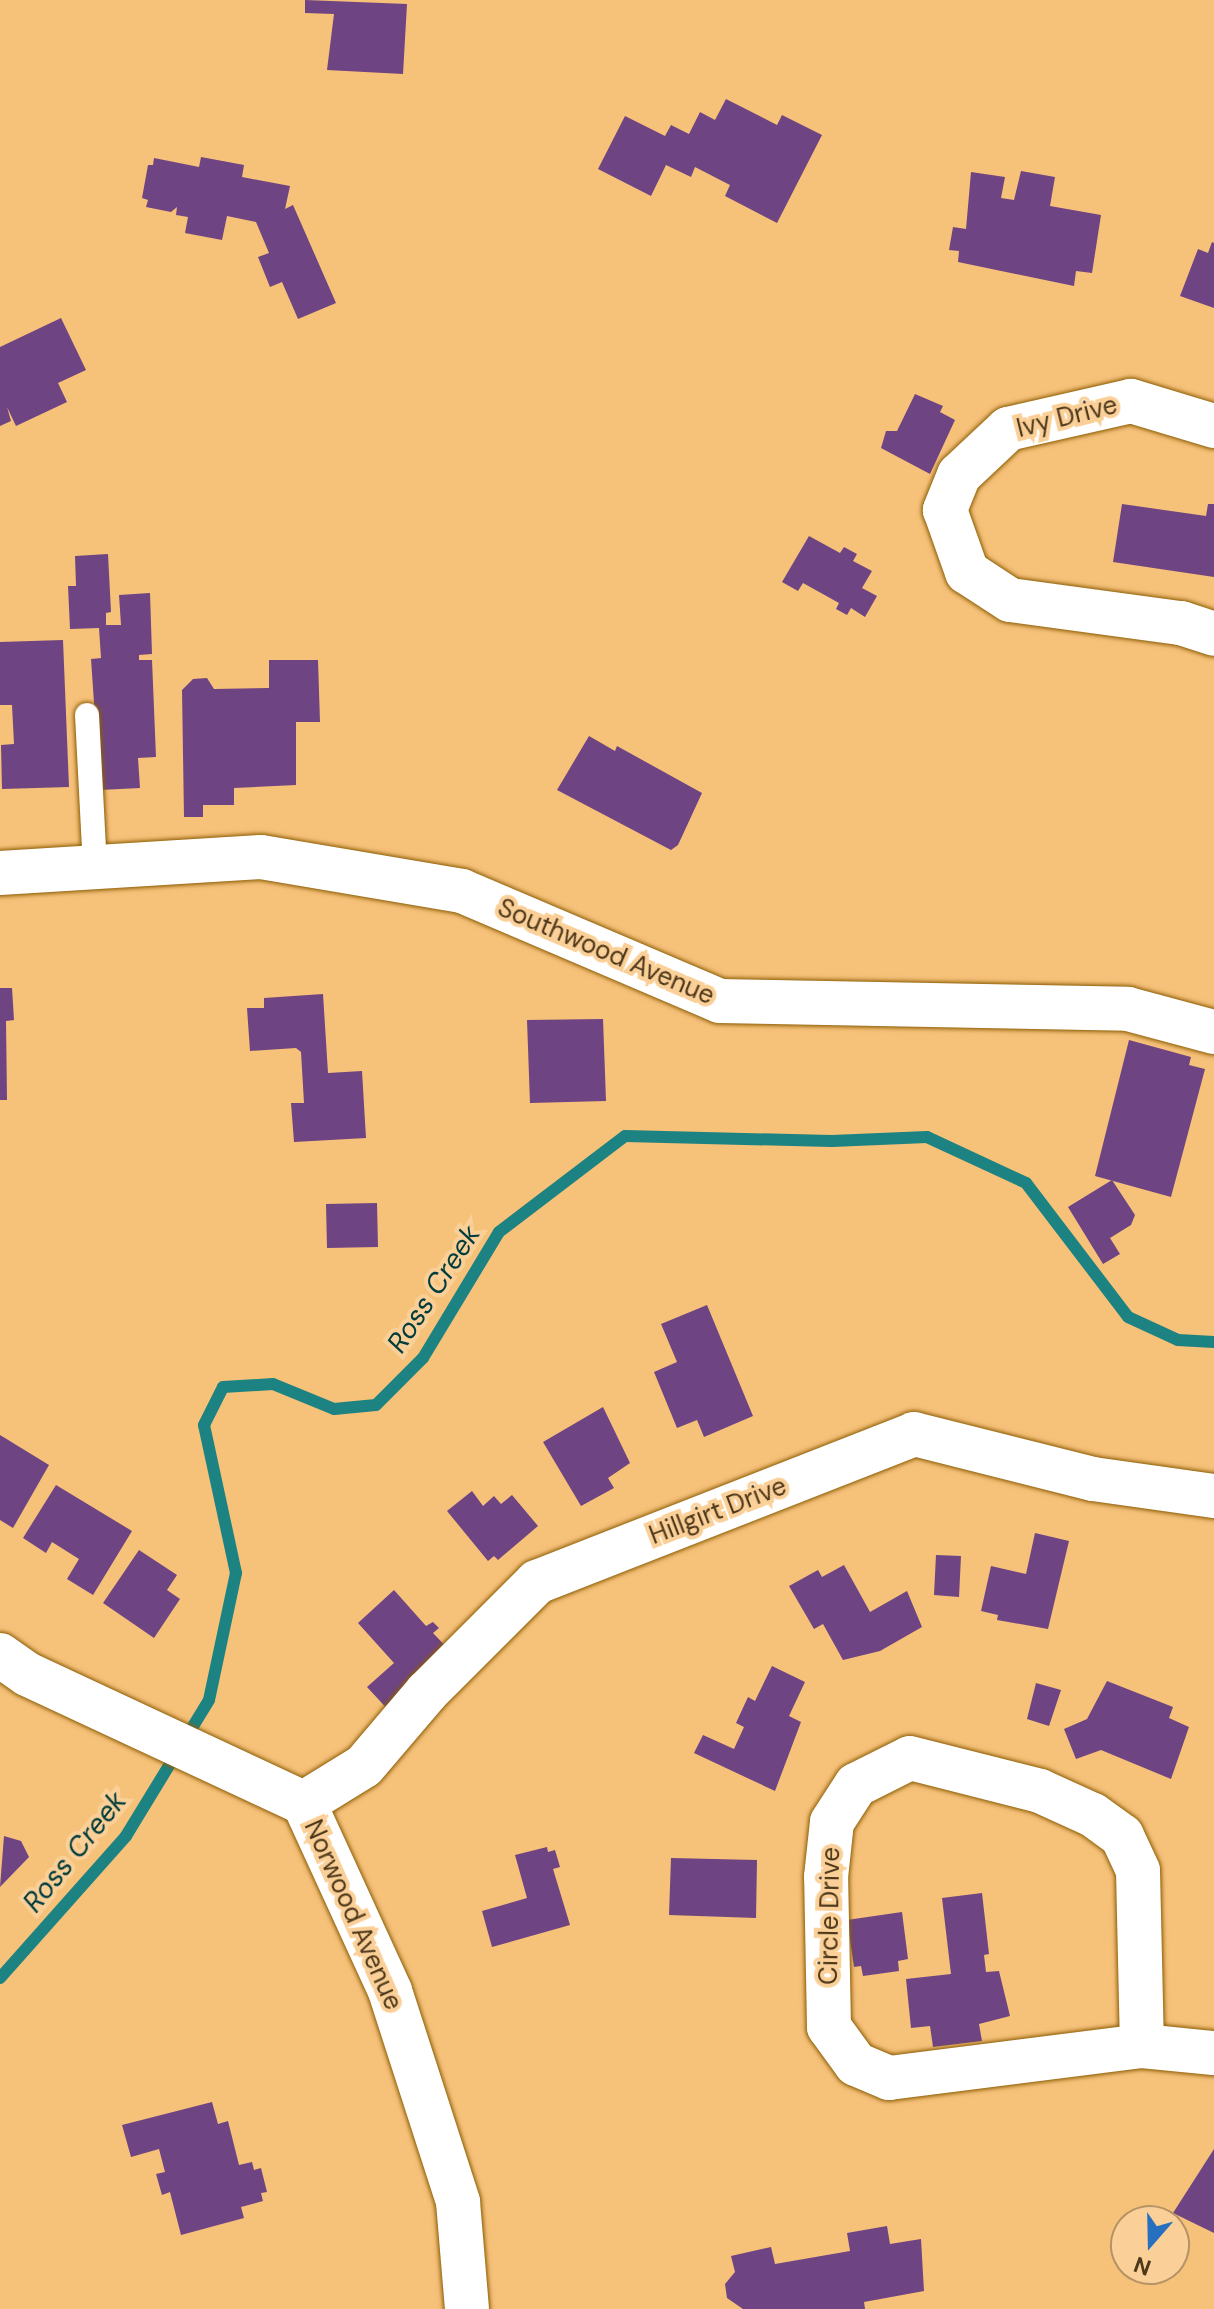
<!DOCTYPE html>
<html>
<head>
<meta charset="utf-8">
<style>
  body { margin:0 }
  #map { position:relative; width:1214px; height:2309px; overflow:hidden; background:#f6c179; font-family:"DM Sans",sans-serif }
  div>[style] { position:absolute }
  .stream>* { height:12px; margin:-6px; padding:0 6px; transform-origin:6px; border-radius:6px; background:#1c8382 }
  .building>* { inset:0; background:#6e4483 }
  .roads { filter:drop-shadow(0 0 2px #8c5d04) drop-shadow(0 0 2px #8c5d04) }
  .lane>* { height:24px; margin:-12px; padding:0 12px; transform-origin:12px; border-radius:12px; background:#fff }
  .street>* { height:44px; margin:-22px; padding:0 22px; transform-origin:22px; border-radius:22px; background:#fff }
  span { translate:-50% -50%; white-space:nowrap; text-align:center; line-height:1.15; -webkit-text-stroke:8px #fbd098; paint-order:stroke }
  .street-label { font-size:26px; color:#4e381a }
  .water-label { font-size:28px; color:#003c3b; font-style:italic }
  .north { position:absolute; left:1110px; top:2205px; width:80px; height:80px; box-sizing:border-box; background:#fbd098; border:2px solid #b69366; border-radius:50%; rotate:200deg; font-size:22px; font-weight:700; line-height:32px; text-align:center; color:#4e381a }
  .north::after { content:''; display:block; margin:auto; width:28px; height:36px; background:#2770c0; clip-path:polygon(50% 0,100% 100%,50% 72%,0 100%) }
</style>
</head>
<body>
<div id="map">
  <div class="stream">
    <i style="left:0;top:1978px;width:190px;rotate:-48.4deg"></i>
    <i style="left:126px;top:1836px;width:159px;rotate:-58.6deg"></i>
    <i style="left:209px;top:1700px;width:130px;rotate:-78deg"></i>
    <i style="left:236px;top:1573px;width:151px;rotate:-102.2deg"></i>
    <i style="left:204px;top:1425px;width:42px;rotate:-63.4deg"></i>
    <i style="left:223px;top:1387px;width:50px;rotate:-3.4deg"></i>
    <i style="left:273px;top:1384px;width:66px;rotate:22.3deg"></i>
    <i style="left:334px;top:1409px;width:42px;rotate:-5.4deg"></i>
    <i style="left:376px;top:1405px;width:66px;rotate:-45deg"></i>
    <i style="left:423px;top:1358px;width:147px;rotate:-58.9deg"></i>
    <i style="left:499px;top:1232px;width:158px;rotate:-37.3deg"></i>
    <i style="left:625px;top:1136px;width:207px;rotate:1.4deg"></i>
    <i style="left:832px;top:1141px;width:95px;rotate:-2.4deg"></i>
    <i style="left:927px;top:1137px;width:109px;rotate:24.9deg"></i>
    <i style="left:1026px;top:1183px;width:168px;rotate:52.7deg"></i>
    <i style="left:1128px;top:1317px;width:55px;rotate:24.7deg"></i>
    <i style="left:1178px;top:1340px;width:36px;rotate:3deg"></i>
  </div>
  <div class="building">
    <i style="clip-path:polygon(305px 0,407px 4px,403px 74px,327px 70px,334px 14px,305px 13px)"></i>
    <i style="clip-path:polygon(726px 99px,777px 125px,782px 115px,822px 135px,777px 223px,725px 196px,730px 185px,695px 167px,691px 177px,666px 165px,651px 196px,598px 169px,625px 116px,665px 136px,671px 125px,689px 134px,700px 112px,715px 120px)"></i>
    <i style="clip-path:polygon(201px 157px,244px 165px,242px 177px,290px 186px,285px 209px,293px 205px,336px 303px,298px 319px,282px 282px,270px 287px,258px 257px,269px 253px,256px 222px,227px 216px,222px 240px,185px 233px,188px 217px,176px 215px,177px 207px,171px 212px,146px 207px,148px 200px,142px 198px,148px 165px,153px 165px,154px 158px,199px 167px)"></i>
    <i style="clip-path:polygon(1021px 171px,1055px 177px,1050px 206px,1101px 215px,1092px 273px,1076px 271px,1074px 286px,958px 262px,959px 251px,949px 250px,953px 227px,966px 229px,971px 172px,1005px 177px,1001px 198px,1014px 200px)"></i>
    <i style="clip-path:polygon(1212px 242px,1214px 243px,1214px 308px,1180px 296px,1198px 249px,1208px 253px)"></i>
    <i style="clip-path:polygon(61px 318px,86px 370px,58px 383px,67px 402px,16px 426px,7px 407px,11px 421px,0 426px,0 347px)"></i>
    <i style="clip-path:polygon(915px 394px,943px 406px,940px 412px,955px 420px,930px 474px,881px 448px,886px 431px,897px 431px)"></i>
    <i style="clip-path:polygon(1122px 504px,1206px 516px,1208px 504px,1214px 504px,1214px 577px,1113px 562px)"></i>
    <i style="clip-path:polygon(809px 536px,840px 553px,844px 547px,857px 554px,853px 561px,872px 571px,862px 588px,877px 596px,865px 617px,851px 608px,847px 615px,836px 609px,839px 603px,803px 583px,798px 591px,782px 582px)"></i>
    <i style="clip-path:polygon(108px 554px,111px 612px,106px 613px,106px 625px,121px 625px,119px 595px,150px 593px,152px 654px,139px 655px,139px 660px,152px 660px,156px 757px,138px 758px,140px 788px,100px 790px,91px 659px,101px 658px,99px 628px,70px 629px,68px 586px,76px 586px,75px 556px)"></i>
    <i style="clip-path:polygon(63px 640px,69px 787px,2px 789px,1px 745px,14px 744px,12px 705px,0 705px,0 642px)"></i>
    <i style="clip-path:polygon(269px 660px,318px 660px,320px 722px,296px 722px,296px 785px,234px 788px,234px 805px,203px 805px,203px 817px,184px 817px,182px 690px,193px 679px,207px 678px,214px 689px,269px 688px)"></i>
    <i style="clip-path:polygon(589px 736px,615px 751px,617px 746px,702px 793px,678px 845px,671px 850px,557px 790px)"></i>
    <i style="clip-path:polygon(0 988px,12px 988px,14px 1020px,6px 1021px,7px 1100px,0 1100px)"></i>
    <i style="clip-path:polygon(323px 994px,328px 1073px,362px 1071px,366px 1138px,294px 1142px,291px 1103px,304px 1103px,301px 1052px,296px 1048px,250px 1051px,247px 1008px,264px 1008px,264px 998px)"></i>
    <i style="clip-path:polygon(603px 1019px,606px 1101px,530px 1103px,527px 1020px)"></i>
    <i style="clip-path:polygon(1129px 1040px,1191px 1057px,1189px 1065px,1205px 1069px,1171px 1197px,1095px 1176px)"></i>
    <i style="clip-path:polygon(1112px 1180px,1135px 1215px,1131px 1225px,1110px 1238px,1120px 1254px,1103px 1264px,1068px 1207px)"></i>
    <i style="clip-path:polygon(377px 1203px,378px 1247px,327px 1248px,326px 1204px)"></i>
    <i style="clip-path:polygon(707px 1305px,753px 1416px,704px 1437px,697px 1420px,677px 1428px,654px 1372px,677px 1362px,661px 1324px)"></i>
    <i style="clip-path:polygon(603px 1407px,630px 1463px,608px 1478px,614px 1488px,581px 1506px,543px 1442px)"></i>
    <i style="clip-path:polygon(0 1435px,49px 1465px,13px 1528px,0 1520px)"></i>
    <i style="clip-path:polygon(56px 1485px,132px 1531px,93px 1595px,67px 1579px,79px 1559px,52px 1542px,46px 1553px,23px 1538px)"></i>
    <i style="clip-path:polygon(472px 1491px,483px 1506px,494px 1496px,501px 1504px,512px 1495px,538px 1526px,498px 1560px,494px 1556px,488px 1561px,447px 1511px)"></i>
    <i style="clip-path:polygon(1035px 1533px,1069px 1541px,1048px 1629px,997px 1620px,998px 1615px,981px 1611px,991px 1566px,1026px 1574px)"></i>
    <i style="clip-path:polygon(139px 1550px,177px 1575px,167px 1590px,180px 1599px,154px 1638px,103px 1603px)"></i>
    <i style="clip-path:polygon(936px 1555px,961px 1556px,959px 1597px,934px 1595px)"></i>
    <i style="clip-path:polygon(844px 1565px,870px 1612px,907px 1591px,922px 1627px,880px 1651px,843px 1660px,823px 1624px,814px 1629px,789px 1586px,818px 1570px,822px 1577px)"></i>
    <i style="clip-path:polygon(394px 1590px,426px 1626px,433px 1622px,439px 1628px,433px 1633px,456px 1657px,392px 1714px,367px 1687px,394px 1663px,358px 1623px)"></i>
    <i style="clip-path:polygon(772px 1666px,805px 1682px,789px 1716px,801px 1722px,775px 1791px,694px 1753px,703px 1735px,734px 1749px,744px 1727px,736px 1723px,748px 1697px,755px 1701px)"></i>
    <i style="clip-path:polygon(1107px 1681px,1173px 1707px,1169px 1718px,1189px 1727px,1171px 1779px,1101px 1750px,1076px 1759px,1064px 1729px,1087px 1719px)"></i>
    <i style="clip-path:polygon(1036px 1683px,1061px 1690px,1049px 1726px,1027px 1719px)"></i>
    <i style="clip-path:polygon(4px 1836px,21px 1841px,29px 1857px,0 1887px)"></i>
    <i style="clip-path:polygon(547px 1847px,548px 1852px,555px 1850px,560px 1867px,553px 1869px,570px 1925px,492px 1947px,482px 1911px,527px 1898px,515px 1855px)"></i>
    <i style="clip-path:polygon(671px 1858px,757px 1860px,756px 1918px,669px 1915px)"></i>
    <i style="clip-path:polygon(982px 1893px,989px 1954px,984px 1955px,986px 1972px,999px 1971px,1010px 2016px,979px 2024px,982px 2041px,933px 2047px,930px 2026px,911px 2028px,906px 1979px,951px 1974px,942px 1898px)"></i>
    <i style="clip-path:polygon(902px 1912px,908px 1959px,898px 1961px,899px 1971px,863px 1976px,861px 1966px,854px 1967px,847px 1920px)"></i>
    <i style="clip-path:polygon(212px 2102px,218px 2124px,228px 2121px,239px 2165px,252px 2162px,254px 2170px,261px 2168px,267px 2192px,261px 2193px,263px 2201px,241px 2207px,244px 2218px,181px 2235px,170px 2192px,162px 2195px,156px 2174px,165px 2172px,159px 2149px,131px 2157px,122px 2125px)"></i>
    <i style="clip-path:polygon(1214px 2149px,1214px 2233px,1173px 2213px)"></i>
    <i style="clip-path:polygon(887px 2226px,890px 2244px,921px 2239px,924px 2291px,864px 2302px,865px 2309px,743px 2309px,727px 2298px,725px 2284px,735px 2272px,731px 2256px,771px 2247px,775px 2264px,850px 2251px,847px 2233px)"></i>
  </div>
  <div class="roads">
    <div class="lane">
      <i style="left:87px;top:715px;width:152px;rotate:87deg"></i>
    </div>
    <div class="street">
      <i style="left:1214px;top:426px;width:87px;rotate:-163.2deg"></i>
      <i style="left:1131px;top:401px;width:126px;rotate:167.2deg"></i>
      <i style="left:1008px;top:429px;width:67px;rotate:136.8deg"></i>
      <i style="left:959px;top:475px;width:38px;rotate:112deg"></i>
      <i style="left:945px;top:510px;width:66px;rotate:70.5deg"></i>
      <i style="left:967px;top:572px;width:51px;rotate:33.1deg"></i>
      <i style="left:1010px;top:600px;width:173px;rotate:7.7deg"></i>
      <i style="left:1181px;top:623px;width:35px;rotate:18deg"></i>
      <i style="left:0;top:873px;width:261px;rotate:-3.5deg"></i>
      <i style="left:261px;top:857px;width:204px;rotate:9.6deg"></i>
      <i style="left:462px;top:891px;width:280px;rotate:23.1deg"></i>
      <i style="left:720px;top:1001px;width:408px;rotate:1.1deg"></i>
      <i style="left:1128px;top:1009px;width:89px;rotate:15deg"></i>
      <i style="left:0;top:1655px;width:33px;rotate:35deg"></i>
      <i style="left:27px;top:1674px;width:306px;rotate:25deg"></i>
      <i style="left:304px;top:1803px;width:207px;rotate:65.4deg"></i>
      <i style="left:390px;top:1991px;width:222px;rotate:72.1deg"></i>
      <i style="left:458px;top:2202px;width:107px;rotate:85.2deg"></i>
      <i style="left:910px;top:1758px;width:134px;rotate:14.2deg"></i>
      <i style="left:1040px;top:1791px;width:58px;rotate:24.4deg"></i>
      <i style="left:1093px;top:1815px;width:36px;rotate:36deg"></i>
      <i style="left:1122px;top:1836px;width:38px;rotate:65deg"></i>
      <i style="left:1138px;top:1871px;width:175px;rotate:88.7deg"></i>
      <i style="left:1142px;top:2046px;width:255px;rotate:172.8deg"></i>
      <i style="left:889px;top:2078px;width:36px;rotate:-157deg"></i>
      <i style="left:856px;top:2064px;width:46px;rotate:-126.1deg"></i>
      <i style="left:829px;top:2027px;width:150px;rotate:-91.1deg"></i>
      <i style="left:826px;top:1877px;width:55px;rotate:-83.8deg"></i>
      <i style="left:832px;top:1822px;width:44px;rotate:-57deg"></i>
      <i style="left:856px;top:1785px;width:60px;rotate:-26.6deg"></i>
      <i style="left:304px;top:1803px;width:70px;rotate:-31.7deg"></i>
      <i style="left:364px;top:1766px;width:97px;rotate:-49.6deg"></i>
      <i style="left:427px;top:1692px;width:156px;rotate:-45deg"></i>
      <i style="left:537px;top:1582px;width:405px;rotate:-21.4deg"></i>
      <i style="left:914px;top:1434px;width:185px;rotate:14.1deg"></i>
      <i style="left:1093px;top:1479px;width:122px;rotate:8deg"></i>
      <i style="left:1142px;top:2046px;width:72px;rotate:5.6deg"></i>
    </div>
  </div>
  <div class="street-label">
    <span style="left:1067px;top:417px;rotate:-14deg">Ivy Drive</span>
    <span style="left:606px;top:952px;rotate:23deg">Southwood Avenue</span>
    <span style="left:718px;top:1511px;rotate:-21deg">Hillgirt Drive</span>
    <span style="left:353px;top:1915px;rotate:66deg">Norwood Avenue</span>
    <span style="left:830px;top:1916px;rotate:-89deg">Circle Drive</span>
  </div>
  <div class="water-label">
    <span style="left:434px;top:1289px;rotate:-57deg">Ross Creek</span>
    <span style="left:75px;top:1852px;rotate:-51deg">Ross Creek</span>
  </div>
  <div class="north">N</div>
</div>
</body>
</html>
